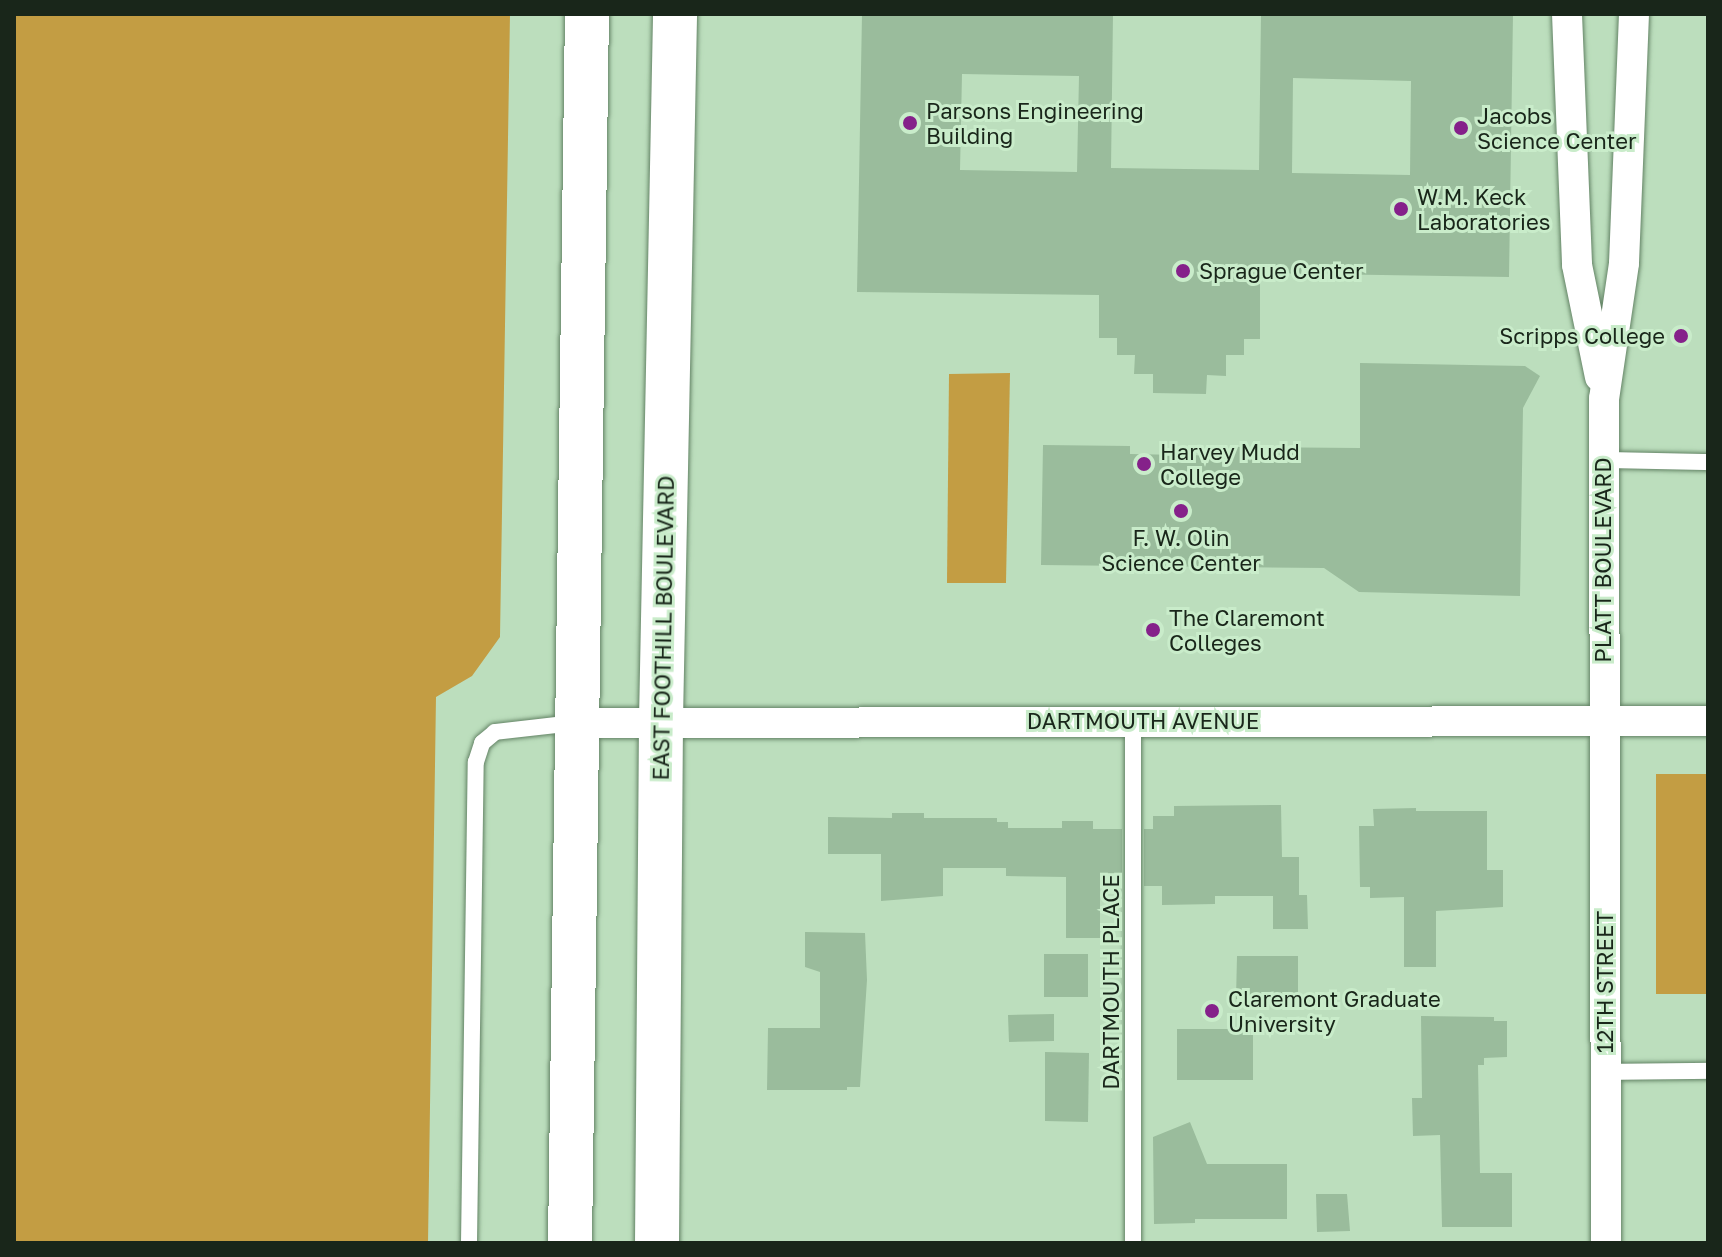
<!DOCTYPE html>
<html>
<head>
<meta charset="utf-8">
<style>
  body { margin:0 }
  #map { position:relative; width:1722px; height:1257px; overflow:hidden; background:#bcdebd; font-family:"Golos Text",sans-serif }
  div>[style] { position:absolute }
  .green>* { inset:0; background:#c39d43 }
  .building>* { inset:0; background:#9abc9c }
  .roads { filter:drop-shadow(0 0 2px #638365) drop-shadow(0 0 2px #638365) }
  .service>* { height:16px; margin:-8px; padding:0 8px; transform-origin:8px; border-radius:8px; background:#fff }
  .minor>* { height:30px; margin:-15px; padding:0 15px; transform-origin:15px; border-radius:15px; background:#fff }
  .primary>* { height:44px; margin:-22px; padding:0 22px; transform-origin:22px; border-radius:22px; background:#fff }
  .dots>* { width:22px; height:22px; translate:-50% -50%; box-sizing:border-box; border:4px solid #c9ecca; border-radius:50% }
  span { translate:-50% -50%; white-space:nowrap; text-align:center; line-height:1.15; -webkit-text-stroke:6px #c9ecca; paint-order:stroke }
  .poi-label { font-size:22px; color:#19261a }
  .left { translate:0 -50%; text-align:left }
  .right { translate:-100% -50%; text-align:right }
  .street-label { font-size:22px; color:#19261a }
  .frame { position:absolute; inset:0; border:16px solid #19261a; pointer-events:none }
</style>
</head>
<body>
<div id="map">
  <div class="green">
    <i style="clip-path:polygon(14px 14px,510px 14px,500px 637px,472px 676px,436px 697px,428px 1243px,14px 1243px)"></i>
    <i style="clip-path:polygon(1010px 373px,1006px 583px,947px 583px,949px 374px)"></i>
    <i style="clip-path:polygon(1656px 774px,1708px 774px,1708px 994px,1656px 994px)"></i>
  </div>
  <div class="building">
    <i style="clip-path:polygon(evenodd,862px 14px,1113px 14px,1111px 168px,1259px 170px,1261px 14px,1513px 14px,1509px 277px,1260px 273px,1260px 339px,1244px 339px,1244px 355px,1226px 355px,1226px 376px,1207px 375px,1206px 394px,1153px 393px,1153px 374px,1134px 374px,1135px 355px,1117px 355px,1117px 338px,1099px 338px,1099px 295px,857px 292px,862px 14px,962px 74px,1079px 76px,1077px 172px,960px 170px,962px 74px,862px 14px,1293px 78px,1411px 81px,1410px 175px,1292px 173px,1293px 78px)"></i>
    <i style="clip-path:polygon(1360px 363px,1525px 366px,1540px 376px,1523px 408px,1520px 596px,1359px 592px,1324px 568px,1041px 565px,1043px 445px,1130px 446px,1130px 454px,1234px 456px,1234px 447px,1360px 448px)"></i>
    <i style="clip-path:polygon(1281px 805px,1282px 857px,1299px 857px,1299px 895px,1307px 895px,1308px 929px,1273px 929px,1273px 896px,1215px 896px,1215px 904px,1162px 905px,1162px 886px,1144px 886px,1144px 829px,1153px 829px,1153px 816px,1174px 816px,1174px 806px)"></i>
    <i style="clip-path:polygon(1416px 808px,1416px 811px,1487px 811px,1487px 870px,1503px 870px,1503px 907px,1436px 911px,1436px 967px,1404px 967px,1404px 897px,1370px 898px,1370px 887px,1360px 887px,1359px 826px,1374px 826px,1373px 809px)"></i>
    <i style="clip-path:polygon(892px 813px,924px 813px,924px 818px,997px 818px,997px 822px,1008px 822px,1008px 828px,1062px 828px,1062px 821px,1093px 821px,1093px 829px,1122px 829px,1122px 886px,1100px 886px,1100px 938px,1066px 938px,1066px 877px,1006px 876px,1006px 868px,943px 868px,943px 896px,881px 901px,881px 854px,828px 854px,828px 817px,892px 818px)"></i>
    <i style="clip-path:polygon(805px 932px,865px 933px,867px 980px,860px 1087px,847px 1087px,847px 1090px,767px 1090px,768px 1028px,820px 1028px,820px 972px,805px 967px)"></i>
    <i style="clip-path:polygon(1044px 954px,1088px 954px,1088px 997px,1044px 997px)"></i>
    <i style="clip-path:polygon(1237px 956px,1298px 956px,1298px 999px,1236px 999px)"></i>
    <i style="clip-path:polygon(1054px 1014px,1054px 1041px,1009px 1042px,1008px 1015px)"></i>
    <i style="clip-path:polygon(1421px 1016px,1494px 1017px,1494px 1021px,1507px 1021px,1507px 1057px,1484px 1058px,1484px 1065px,1478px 1065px,1480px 1173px,1512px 1173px,1512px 1227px,1442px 1227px,1440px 1135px,1413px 1136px,1412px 1098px,1422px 1098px)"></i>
    <i style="clip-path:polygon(1177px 1029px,1253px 1029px,1253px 1080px,1177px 1080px)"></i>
    <i style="clip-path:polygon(1045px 1052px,1089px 1053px,1088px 1122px,1045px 1121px)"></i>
    <i style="clip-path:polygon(1190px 1122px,1207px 1164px,1287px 1164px,1287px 1219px,1195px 1219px,1195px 1223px,1154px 1224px,1153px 1137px)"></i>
    <i style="clip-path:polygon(1316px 1194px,1347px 1194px,1350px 1231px,1317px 1232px)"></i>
  </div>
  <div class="roads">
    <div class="service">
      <i style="left:1604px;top:460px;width:104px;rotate:1.1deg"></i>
      <i style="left:1605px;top:1072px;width:103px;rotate:-0.6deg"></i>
      <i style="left:469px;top:1243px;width:481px;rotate:-89.2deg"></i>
      <i style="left:476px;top:762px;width:20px;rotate:-72deg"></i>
      <i style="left:482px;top:743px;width:17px;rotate:-40deg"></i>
      <i style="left:495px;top:732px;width:80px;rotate:-6.5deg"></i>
      <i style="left:1133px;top:1243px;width:522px;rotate:-90deg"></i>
    </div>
    <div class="minor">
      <i style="left:1567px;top:14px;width:251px;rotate:87.7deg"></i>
      <i style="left:1577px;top:265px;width:114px;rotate:78.4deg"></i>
      <i style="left:578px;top:723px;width:1130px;rotate:-0.1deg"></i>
      <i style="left:1606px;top:1243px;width:844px;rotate:-90.14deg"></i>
      <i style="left:1604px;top:399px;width:137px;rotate:-81.6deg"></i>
      <i style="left:1624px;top:263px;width:249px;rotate:-87.7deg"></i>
    </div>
    <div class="primary">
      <i style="left:570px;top:1243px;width:1229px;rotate:-89.21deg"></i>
      <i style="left:657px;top:1243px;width:523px;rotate:-89.56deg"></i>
      <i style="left:661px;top:720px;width:706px;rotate:-88.86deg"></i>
    </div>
  </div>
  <div class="dots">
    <i style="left:910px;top:123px;background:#85218a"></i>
    <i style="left:1461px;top:128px;background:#85218a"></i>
    <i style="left:1401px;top:209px;background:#85218a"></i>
    <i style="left:1183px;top:271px;background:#85218a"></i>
    <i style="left:1681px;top:336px;background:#85218a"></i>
    <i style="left:1144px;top:464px;background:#85218a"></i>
    <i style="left:1181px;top:511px;background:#85218a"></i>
    <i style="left:1153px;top:630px;background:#85218a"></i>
    <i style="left:1212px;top:1011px;background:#85218a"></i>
  </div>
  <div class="poi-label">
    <span class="left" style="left:926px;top:123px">Parsons Engineering<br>Building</span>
    <span class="left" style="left:1477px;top:128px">Jacobs<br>Science Center</span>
    <span class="left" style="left:1417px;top:209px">W.M. Keck<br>Laboratories</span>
    <span class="left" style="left:1199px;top:271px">Sprague Center</span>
    <span class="right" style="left:1665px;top:336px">Scripps College</span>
    <span class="left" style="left:1160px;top:464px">Harvey Mudd<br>College</span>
    <span style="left:1181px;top:550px">F. W. Olin<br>Science Center</span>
    <span class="left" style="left:1169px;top:630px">The Claremont<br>Colleges</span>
    <span class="left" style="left:1228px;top:1011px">Claremont Graduate<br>University</span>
  </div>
  <div class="street-label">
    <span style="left:1603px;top:560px;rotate:-90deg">PLATT BOULEVARD</span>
    <span style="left:663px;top:628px;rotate:-89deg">EAST FOOTHILL BOULEVARD</span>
    <span style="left:1143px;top:721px">DARTMOUTH AVENUE</span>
    <span style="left:1111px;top:982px;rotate:-90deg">DARTMOUTH PLACE</span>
    <span style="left:1605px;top:982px;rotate:-90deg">12TH STREET</span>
  </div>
  <div class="frame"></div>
</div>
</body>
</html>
